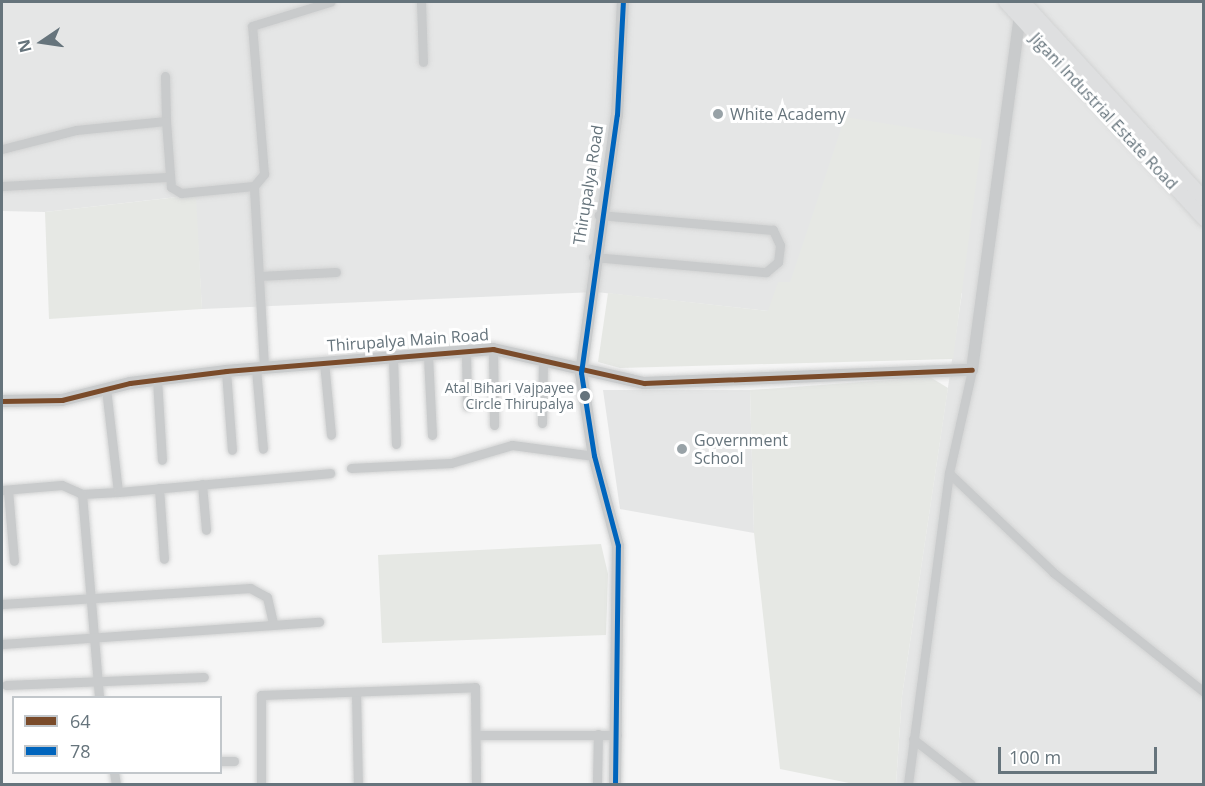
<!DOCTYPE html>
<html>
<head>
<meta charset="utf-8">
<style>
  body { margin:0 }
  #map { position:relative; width:1205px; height:786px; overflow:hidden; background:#f6f6f6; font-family:"Open Sans",sans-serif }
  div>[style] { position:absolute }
  .built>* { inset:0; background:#e5e6e6 }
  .green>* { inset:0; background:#e6e8e4 }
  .roads { filter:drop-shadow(0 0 2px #d2d3d3) drop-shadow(0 0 2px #d2d3d3) }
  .minor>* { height:9px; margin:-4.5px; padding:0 4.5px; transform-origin:4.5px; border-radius:4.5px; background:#c9cbcc }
  .tertiary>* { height:12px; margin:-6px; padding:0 6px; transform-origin:6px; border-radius:6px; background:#c9cbcc }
  .secondary>* { height:14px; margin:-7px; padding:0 7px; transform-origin:7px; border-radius:7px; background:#dedfe0 }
  .bus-1>* { height:4.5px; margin:-2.25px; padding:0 2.25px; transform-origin:2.25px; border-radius:2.25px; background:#7a4b2a }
  .bus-2>* { height:4.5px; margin:-2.25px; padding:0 2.25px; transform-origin:2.25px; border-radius:2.25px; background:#0065bd }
  .dots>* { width:16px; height:16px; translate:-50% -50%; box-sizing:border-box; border:3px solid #fff; border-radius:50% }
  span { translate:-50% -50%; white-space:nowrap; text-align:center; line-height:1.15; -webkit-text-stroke:6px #fff; paint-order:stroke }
  .bus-label { font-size:14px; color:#66747c }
  .right { translate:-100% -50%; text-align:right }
  .street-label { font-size:16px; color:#66747c }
  .poi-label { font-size:16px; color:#66747c }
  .left { translate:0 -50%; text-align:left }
  .frame { position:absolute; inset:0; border:3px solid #66747c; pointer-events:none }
  .legend { position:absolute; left:12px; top:696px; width:210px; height:78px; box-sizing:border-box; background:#fff; border:2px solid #c2c7cb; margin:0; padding:8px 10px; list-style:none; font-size:18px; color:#66747c }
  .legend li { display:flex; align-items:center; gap:12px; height:30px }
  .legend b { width:30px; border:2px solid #c2c7cb }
  .north { position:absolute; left:12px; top:12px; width:60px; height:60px; -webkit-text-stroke:4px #fff; paint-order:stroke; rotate:257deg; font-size:16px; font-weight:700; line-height:24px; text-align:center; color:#66747c }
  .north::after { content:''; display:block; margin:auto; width:21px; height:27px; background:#66747c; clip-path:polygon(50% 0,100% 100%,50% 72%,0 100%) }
  .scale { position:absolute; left:998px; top:747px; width:159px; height:27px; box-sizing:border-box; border:3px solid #66747c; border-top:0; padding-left:8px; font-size:18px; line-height:21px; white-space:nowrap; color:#66747c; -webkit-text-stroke:4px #fff; paint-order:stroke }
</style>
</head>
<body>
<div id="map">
  <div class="built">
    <i style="clip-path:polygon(2px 2px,1203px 2px,1203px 784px,896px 784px,902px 696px,962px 293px,768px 311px,596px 292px,202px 309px,195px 195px,45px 212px,2px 211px)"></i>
    <i style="clip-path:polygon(603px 390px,750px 390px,754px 533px,620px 509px)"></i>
  </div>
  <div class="green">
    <i style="clip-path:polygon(845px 117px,982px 139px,953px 359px,620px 368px,598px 362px,608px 293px,768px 311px,778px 282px,790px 282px)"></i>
    <i style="clip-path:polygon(196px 195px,202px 309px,49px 319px,45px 212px)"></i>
    <i style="clip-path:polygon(930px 377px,948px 388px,902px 696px,896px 784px,854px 784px,780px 769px,754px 533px,750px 390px)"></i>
    <i style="clip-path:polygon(601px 544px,608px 574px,606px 635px,382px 643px,378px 555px)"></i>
  </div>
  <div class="roads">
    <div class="minor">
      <i style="left:421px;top:2px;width:60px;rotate:88.1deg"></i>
      <i style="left:165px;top:76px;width:45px;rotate:88.7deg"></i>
      <i style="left:2px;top:149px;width:76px;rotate:-14.4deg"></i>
      <i style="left:76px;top:130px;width:90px;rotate:-5.7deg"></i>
      <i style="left:166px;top:121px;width:66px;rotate:85.7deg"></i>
      <i style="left:171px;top:187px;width:12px;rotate:31deg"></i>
      <i style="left:181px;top:193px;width:73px;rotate:-5.5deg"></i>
      <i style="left:2px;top:186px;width:165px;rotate:-3.1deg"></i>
      <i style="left:593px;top:257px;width:174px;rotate:5deg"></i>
      <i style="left:766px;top:272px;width:16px;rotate:-40deg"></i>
      <i style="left:778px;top:262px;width:17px;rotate:-83deg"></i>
      <i style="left:780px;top:245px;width:17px;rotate:-115deg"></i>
      <i style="left:773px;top:230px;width:175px;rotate:-175.1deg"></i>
      <i style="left:259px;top:276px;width:77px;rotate:-3deg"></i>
      <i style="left:493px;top:349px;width:76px;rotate:89.2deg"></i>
      <i style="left:466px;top:351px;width:55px;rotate:89deg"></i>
      <i style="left:428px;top:356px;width:79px;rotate:87.1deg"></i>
      <i style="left:393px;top:359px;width:85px;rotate:88deg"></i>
      <i style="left:324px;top:362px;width:73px;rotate:84.5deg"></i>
      <i style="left:264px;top:367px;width:181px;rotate:-93.2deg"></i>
      <i style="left:254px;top:186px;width:16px;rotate:-50deg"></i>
      <i style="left:264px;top:174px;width:148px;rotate:-94.6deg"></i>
      <i style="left:252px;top:26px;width:82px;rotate:-17.1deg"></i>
      <i style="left:256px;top:368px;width:81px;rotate:85.1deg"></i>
      <i style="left:226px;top:371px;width:79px;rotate:85.7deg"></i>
      <i style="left:157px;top:379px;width:81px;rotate:86.5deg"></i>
      <i style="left:542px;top:423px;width:61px;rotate:-89.1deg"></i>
      <i style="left:351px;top:468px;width:100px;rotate:-2.9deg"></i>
      <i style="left:451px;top:463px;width:64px;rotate:-16.4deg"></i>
      <i style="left:512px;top:445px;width:83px;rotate:7.6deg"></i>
      <i style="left:949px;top:473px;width:145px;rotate:43.6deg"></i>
      <i style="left:1054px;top:573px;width:191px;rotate:38.4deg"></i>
      <i style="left:202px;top:484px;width:46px;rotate:85deg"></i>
      <i style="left:159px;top:488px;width:71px;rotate:86deg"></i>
      <i style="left:2px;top:490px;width:60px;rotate:-4.8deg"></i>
      <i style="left:62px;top:485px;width:22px;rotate:24deg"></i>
      <i style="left:82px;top:494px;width:36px;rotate:-3deg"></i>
      <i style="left:118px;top:492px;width:104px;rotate:-96.6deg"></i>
      <i style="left:8px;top:490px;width:71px;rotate:85.2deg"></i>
      <i style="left:118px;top:492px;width:213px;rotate:-5.1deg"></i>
      <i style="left:82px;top:494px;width:205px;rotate:85.2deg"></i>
      <i style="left:2px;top:604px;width:249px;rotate:-3.7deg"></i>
      <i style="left:250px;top:588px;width:19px;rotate:28deg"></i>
      <i style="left:267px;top:597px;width:27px;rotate:77deg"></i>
      <i style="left:2px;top:644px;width:318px;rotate:-4deg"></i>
      <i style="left:6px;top:685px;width:198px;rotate:-2.3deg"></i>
      <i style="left:356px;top:692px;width:92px;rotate:88.8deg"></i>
      <i style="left:476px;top:735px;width:141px"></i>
      <i style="left:913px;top:739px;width:73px;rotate:37.8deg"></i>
      <i style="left:220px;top:761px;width:14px"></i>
      <i style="left:114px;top:772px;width:12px;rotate:81deg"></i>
      <i style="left:261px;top:784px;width:89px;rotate:-90deg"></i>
      <i style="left:261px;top:695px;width:214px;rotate:-2.1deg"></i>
      <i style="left:475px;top:687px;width:97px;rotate:89.4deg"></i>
      <i style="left:597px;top:784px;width:50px;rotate:-88.9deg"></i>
      <i style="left:908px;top:784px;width:314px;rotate:-82.5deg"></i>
      <i style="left:949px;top:473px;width:106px;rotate:-77.4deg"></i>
    </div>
    <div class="tertiary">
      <i style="left:2px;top:401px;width:60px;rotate:-1deg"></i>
      <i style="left:62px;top:400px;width:70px;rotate:-14deg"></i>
      <i style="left:130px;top:383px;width:97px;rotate:-7.1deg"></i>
      <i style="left:226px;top:371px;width:268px;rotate:-4.7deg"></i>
      <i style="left:493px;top:349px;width:155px;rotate:12.7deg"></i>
      <i style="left:644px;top:383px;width:328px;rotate:-2.3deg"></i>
      <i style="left:972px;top:370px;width:352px;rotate:-82.3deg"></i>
      <i style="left:1019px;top:21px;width:11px;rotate:-45deg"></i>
      <i style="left:615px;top:784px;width:238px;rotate:-89.3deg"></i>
      <i style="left:618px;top:546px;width:93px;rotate:-104.9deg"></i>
      <i style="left:594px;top:456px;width:84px;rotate:-98.9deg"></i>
      <i style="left:581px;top:373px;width:260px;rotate:-82.1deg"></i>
      <i style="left:617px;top:115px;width:113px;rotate:-87deg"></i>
    </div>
    <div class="secondary">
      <i style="left:1006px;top:2px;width:294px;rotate:47.6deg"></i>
      <i style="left:1023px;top:2px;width:268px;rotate:47.4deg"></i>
    </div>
  </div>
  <div class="bus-1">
    <i style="left:2px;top:401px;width:60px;rotate:-1deg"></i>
    <i style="left:62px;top:400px;width:70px;rotate:-14deg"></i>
    <i style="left:130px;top:383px;width:97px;rotate:-7.1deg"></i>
    <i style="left:226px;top:371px;width:268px;rotate:-4.7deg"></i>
    <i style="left:493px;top:349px;width:155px;rotate:12.7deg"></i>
    <i style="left:644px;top:383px;width:328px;rotate:-2.3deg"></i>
  </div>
  <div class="bus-2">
    <i style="left:615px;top:784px;width:238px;rotate:-89.3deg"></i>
    <i style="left:618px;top:546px;width:93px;rotate:-104.9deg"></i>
    <i style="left:594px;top:456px;width:84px;rotate:-98.9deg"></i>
    <i style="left:581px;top:373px;width:260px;rotate:-82.1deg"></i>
    <i style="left:617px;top:115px;width:113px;rotate:-87deg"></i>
  </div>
  <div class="dots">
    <i style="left:718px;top:114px;background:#98a2a7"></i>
    <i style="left:585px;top:396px;background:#66747c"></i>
    <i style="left:682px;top:449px;background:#98a2a7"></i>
  </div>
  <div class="bus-label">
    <span class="right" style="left:574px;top:396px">Atal Bihari Vajpayee<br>Circle Thirupalya</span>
  </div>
  <div class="street-label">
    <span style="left:1104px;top:111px;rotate:47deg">Jigani Industrial Estate Road</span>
    <span style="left:588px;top:185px;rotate:-81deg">Thirupalya Road</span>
    <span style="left:408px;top:340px;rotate:-4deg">Thirupalya Main Road</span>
  </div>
  <div class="poi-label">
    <span class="left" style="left:730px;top:114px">White Academy</span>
    <span class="left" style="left:694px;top:449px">Government<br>School</span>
  </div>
  <div class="frame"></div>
  <ul class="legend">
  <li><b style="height:8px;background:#7a4b2a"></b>64</li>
  <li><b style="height:8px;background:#0065bd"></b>78</li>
  </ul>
  <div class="north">N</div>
  <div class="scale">100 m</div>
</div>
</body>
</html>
